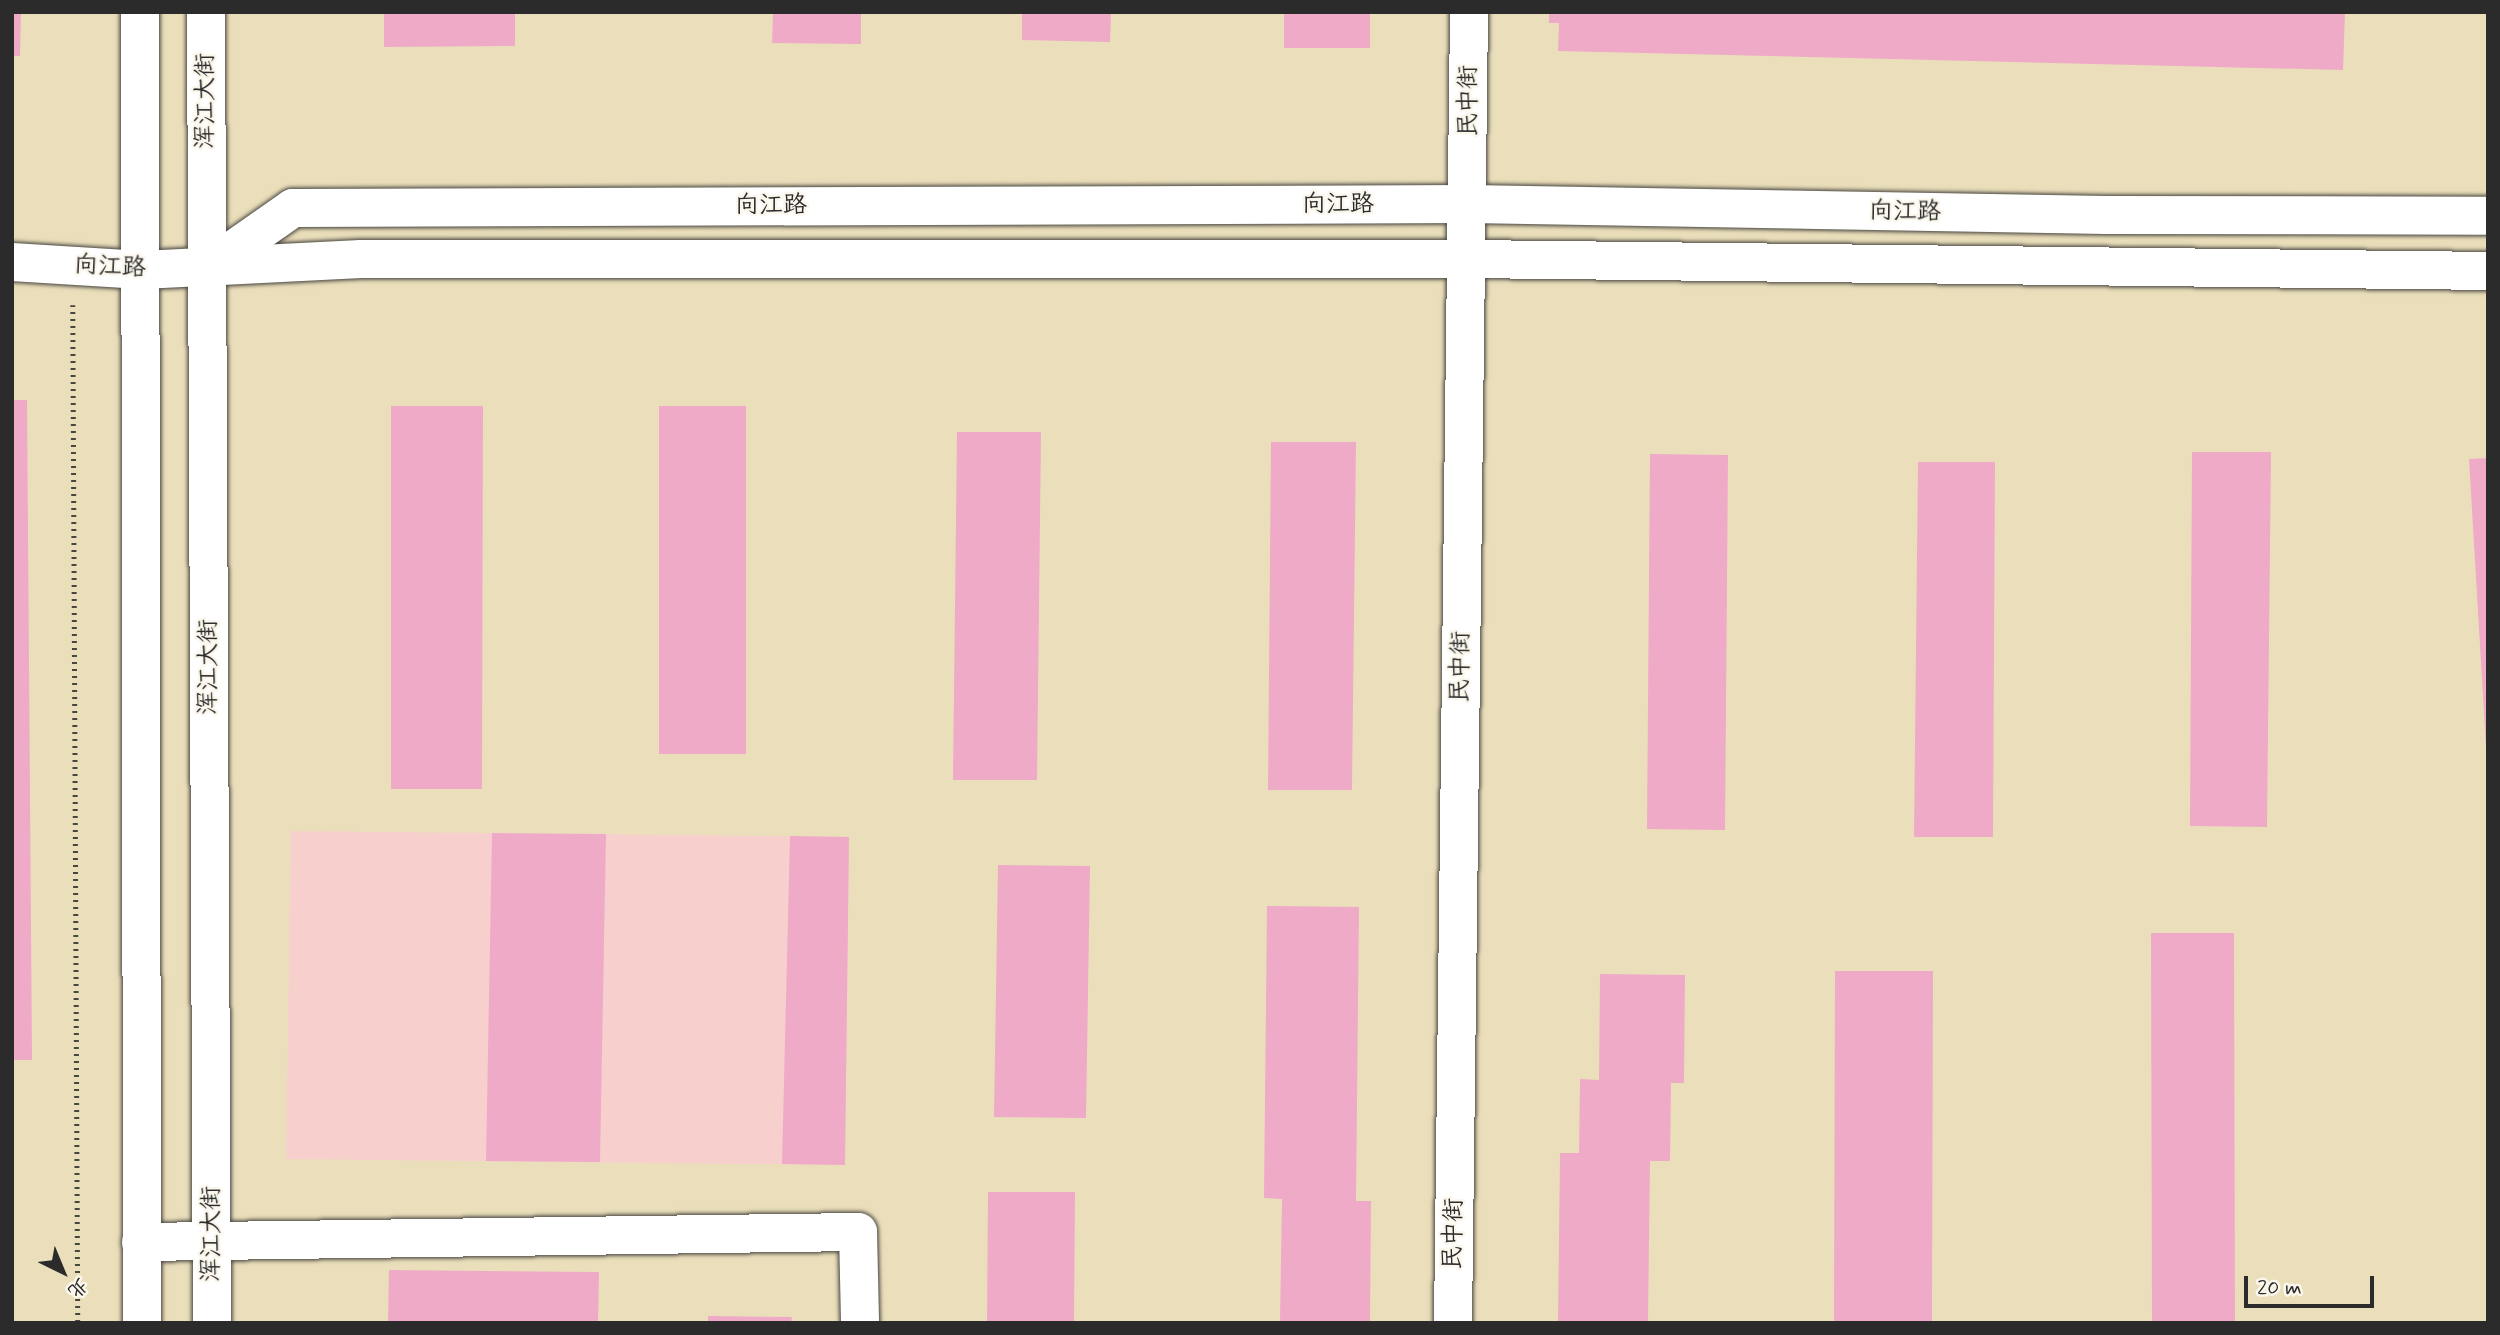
<!DOCTYPE html>
<html>
<head>
<meta charset="utf-8">
<style>
  body { margin:0 }
  #map { position:relative; width:2500px; height:1335px; overflow:hidden; background:#ebdfbb; font-family:Mynerve,"LXGW WenKai TC",sans-serif }
  div>[style] { position:absolute }
  .built>* { inset:0; background:#f7d0ce }
  .building>* { inset:0; background:#eeaac7 }
  .path>* { height:4.5px; margin-top:-2.25px; transform-origin:0; background:repeating-linear-gradient(90deg,#484641 0 2px,transparent 0 7px) }
  .roads { filter:drop-shadow(0 0 2px #484641) drop-shadow(0 0 2px #484641) }
  .minor>* { height:38px; margin:-19px; padding:0 19px; transform-origin:19px; border-radius:19px; background:#fff }
  .major>* { height:38px; margin:-19px; padding:0 19px; transform-origin:19px; border-radius:19px; background:#fff }
  span { translate:-50% -50%; white-space:nowrap; text-align:center; line-height:1.15; -webkit-text-stroke:5px #fbf7ec; paint-order:stroke }
  .street-label { font-size:24px; color:#2b2b2b }
  .frame { position:absolute; inset:0; border:14px solid #2b2b2b; pointer-events:none }
  .north { position:absolute; left:28px; top:1237px; width:70px; height:70px; -webkit-text-stroke:5px #fbf7ec; paint-order:stroke; rotate:137deg; font-size:19px; font-weight:700; line-height:28px; text-align:center; color:#2b2b2b }
  .north::after { content:''; display:block; margin:auto; width:24px; height:32px; background:#2b2b2b; clip-path:polygon(50% 0,100% 100%,50% 72%,0 100%) }
  .scale { position:absolute; left:2244px; top:1276px; width:130px; height:32px; box-sizing:border-box; border:4px solid #2b2b2b; border-top:0; padding-left:9px; font-size:21px; line-height:24px; white-space:nowrap; color:#2b2b2b; -webkit-text-stroke:5px #fbf7ec; paint-order:stroke }
</style>
</head>
<body>
<div id="map">
  <div class="built">
    <i style="clip-path:polygon(291px 831px,849px 837px,845px 1165px,286px 1159px)"></i>
  </div>
  <div class="building">
    <i style="clip-path:polygon(12px 12px,21px 12px,20px 56px,12px 56px)"></i>
    <i style="clip-path:polygon(384px 12px,515px 12px,515px 46px,384px 47px)"></i>
    <i style="clip-path:polygon(773px 12px,861px 12px,861px 44px,772px 43px)"></i>
    <i style="clip-path:polygon(1022px 12px,1111px 12px,1110px 42px,1022px 40px)"></i>
    <i style="clip-path:polygon(1284px 12px,1370px 12px,1370px 48px,1284px 48px)"></i>
    <i style="clip-path:polygon(1549px 12px,2345px 12px,2343px 70px,1558px 51px,1559px 23px,1549px 23px)"></i>
    <i style="clip-path:polygon(12px 400px,27px 400px,32px 1060px,12px 1060px)"></i>
    <i style="clip-path:polygon(391px 406px,483px 406px,482px 789px,391px 789px)"></i>
    <i style="clip-path:polygon(659px 406px,746px 406px,746px 754px,659px 754px)"></i>
    <i style="clip-path:polygon(957px 432px,1041px 432px,1037px 780px,953px 780px)"></i>
    <i style="clip-path:polygon(1271px 442px,1356px 442px,1352px 790px,1268px 790px)"></i>
    <i style="clip-path:polygon(2192px 452px,2271px 452px,2267px 827px,2190px 826px)"></i>
    <i style="clip-path:polygon(1650px 454px,1728px 455px,1725px 830px,1647px 829px)"></i>
    <i style="clip-path:polygon(2488px 458px,2488px 747px,2486px 747px,2469px 459px)"></i>
    <i style="clip-path:polygon(1918px 462px,1995px 462px,1993px 837px,1914px 837px)"></i>
    <i style="clip-path:polygon(492px 833px,606px 834px,600px 1162px,486px 1161px)"></i>
    <i style="clip-path:polygon(790px 836px,849px 837px,845px 1165px,782px 1164px)"></i>
    <i style="clip-path:polygon(998px 865px,1090px 866px,1086px 1118px,994px 1117px)"></i>
    <i style="clip-path:polygon(1267px 906px,1359px 907px,1356px 1201px,1371px 1201px,1370px 1323px,1280px 1323px,1282px 1199px,1264px 1198px)"></i>
    <i style="clip-path:polygon(2151px 933px,2234px 933px,2235px 1323px,2152px 1323px)"></i>
    <i style="clip-path:polygon(1835px 971px,1933px 971px,1932px 1323px,1834px 1323px)"></i>
    <i style="clip-path:polygon(1600px 974px,1685px 975px,1684px 1083px,1671px 1083px,1670px 1161px,1650px 1161px,1648px 1323px,1558px 1323px,1560px 1153px,1579px 1153px,1580px 1079px,1599px 1080px)"></i>
    <i style="clip-path:polygon(988px 1192px,1075px 1192px,1074px 1323px,987px 1323px)"></i>
    <i style="clip-path:polygon(389px 1270px,599px 1272px,598px 1323px,388px 1323px)"></i>
    <i style="clip-path:polygon(708px 1316px,792px 1317px,791px 1323px,708px 1323px)"></i>
  </div>
  <div class="path">
    <i style="left:73px;top:305px;width:1018px;rotate:89.72deg"></i>
  </div>
  <div class="roads">
    <div class="minor">
      <i style="left:141px;top:1242px;width:717px;rotate:-0.8deg"></i>
      <i style="left:858px;top:1232px;width:91px;rotate:88.7deg"></i>
      <i style="left:1453px;top:1323px;width:1311px;rotate:-89.3deg"></i>
    </div>
    <div class="major">
      <i style="left:140px;top:12px;width:1311px;rotate:89.91deg"></i>
      <i style="left:206px;top:12px;width:1311px;rotate:89.74deg"></i>
      <i style="left:12px;top:262px;width:130px;rotate:3.5deg"></i>
      <i style="left:142px;top:270px;width:219px;rotate:-2.9deg"></i>
      <i style="left:361px;top:259px;width:1106px"></i>
      <i style="left:1467px;top:259px;width:1021px;rotate:0.67deg"></i>
      <i style="left:207px;top:268px;width:105px;rotate:-34.9deg"></i>
      <i style="left:293px;top:208px;width:1176px;rotate:-0.19deg"></i>
      <i style="left:1469px;top:204px;width:637px;rotate:0.99deg"></i>
      <i style="left:2106px;top:215px;width:382px;rotate:0.1deg"></i>
    </div>
  </div>
  <div class="street-label">
    <span style="left:206px;top:101px;rotate:-90deg">浑江大街</span>
    <span style="left:1469px;top:101px;rotate:-90deg">民中街</span>
    <span style="left:1338px;top:205px">向江路</span>
    <span style="left:771px;top:206px">向江路</span>
    <span style="left:1905px;top:212px;rotate:1deg">向江路</span>
    <span style="left:110px;top:267px;rotate:3deg">向江路</span>
    <span style="left:209px;top:667px;rotate:-90deg">浑江大街</span>
    <span style="left:1461px;top:667px;rotate:-89deg">民中街</span>
    <span style="left:212px;top:1234px;rotate:-90deg">浑江大街</span>
    <span style="left:1454px;top:1234px;rotate:-89deg">民中街</span>
  </div>
  <div class="frame"></div>
  <div class="north">北</div>
  <div class="scale">20 m</div>
</div>
</body>
</html>
